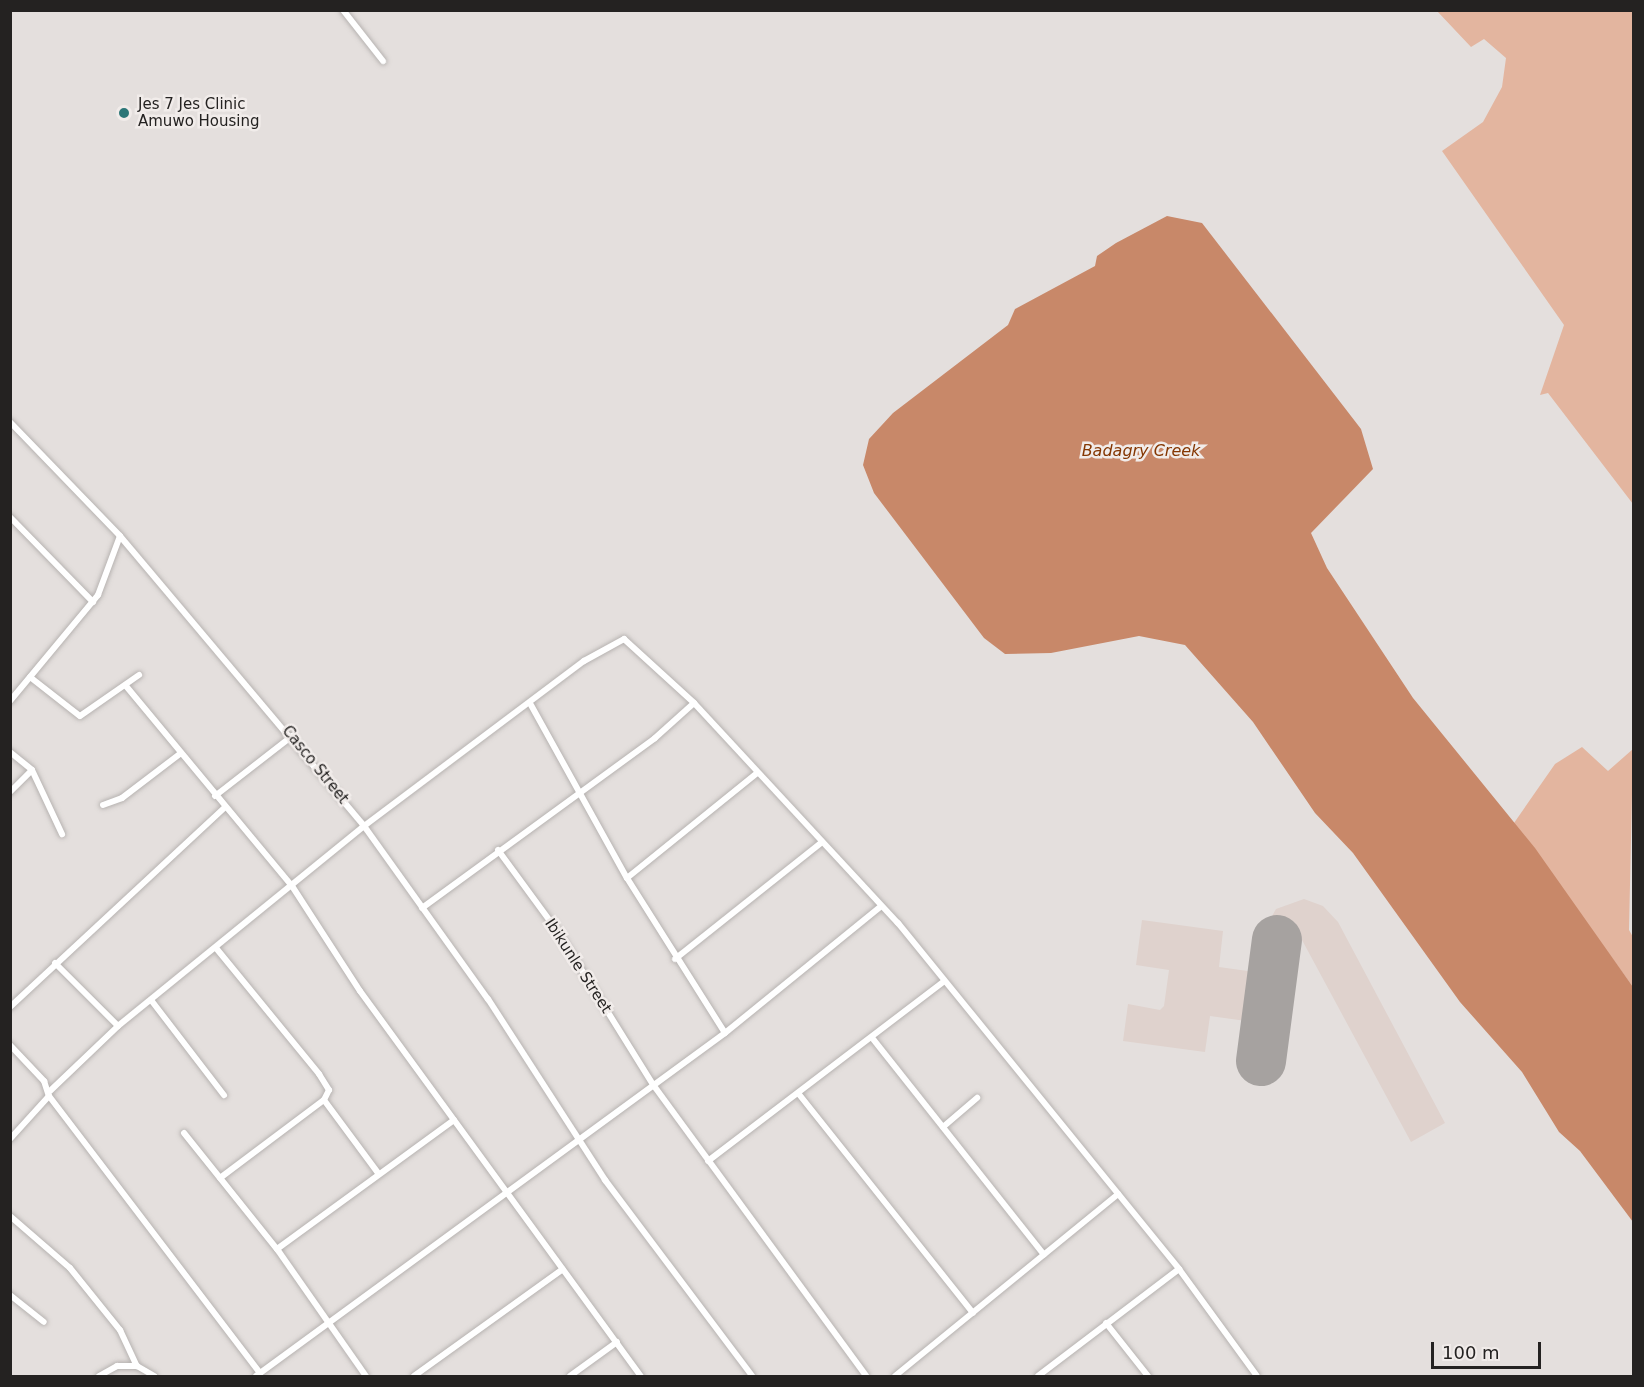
<!DOCTYPE html>
<html>
<head>
<meta charset="utf-8">
<style>
  body { margin:0 }
  #map { position:relative; width:1644px; height:1387px; overflow:hidden; background:#e4dfdd; font-family:"DejaVu Sans",sans-serif }
  div>[style] { position:absolute }
  .built>* { inset:0; background:#dfd2cd }
  .green>* { inset:0; background:#e3b59f }
  .water>* { inset:0; background:#c88869 }
  .runway>* { height:50px; margin:-25px; padding:0 25px; transform-origin:25px; border-radius:25px; background:#a6a2a0 }
  .roads { filter:drop-shadow(0 0 2px #b7b3b1) drop-shadow(0 0 2px #b7b3b1) }
  .street>* { height:6px; margin:-3px; padding:0 3px; transform-origin:3px; border-radius:3px; background:#fff }
  .dots>* { width:16px; height:16px; translate:-50% -50%; box-sizing:border-box; border:3px solid #f1ecea; border-radius:50% }
  span { translate:-50% -50%; white-space:nowrap; text-align:center; line-height:1.15; -webkit-text-stroke:5px #f1ecea; paint-order:stroke }
  .poi-label { font-size:15px; color:#242221 }
  .left { translate:0 -50%; text-align:left }
  .street-label { font-size:15px; color:#242221 }
  .water-label { font-size:16px; color:#853703; font-style:italic }
  .frame { position:absolute; inset:0; border:12px solid #242221; pointer-events:none }
  .scale { position:absolute; left:1431px; top:1342px; width:110px; height:27px; box-sizing:border-box; border:3px solid #242221; border-top:0; padding-left:8px; font-size:18px; line-height:21px; white-space:nowrap; color:#242221; -webkit-text-stroke:4px #f1ecea; paint-order:stroke }
</style>
</head>
<body>
<div id="map">
  <div class="built">
    <i style="clip-path:polygon(1304px 899px,1323px 906px,1338px 922px,1445px 1123px,1411px 1142px,1302px 940px,1262px 934px,1276px 909px)"></i>
    <i style="clip-path:polygon(1142px 920px,1223px 931px,1219px 967px,1255px 972px,1260px 937px,1296px 942px,1279px 1063px,1241px 1058px,1246px 1021px,1210px 1016px,1205px 1052px,1123px 1041px,1128px 1004px,1160px 1010px,1164px 1006px,1169px 970px,1136px 965px)"></i>
  </div>
  <div class="green">
    <i style="clip-path:polygon(1437px 11px,1633px 11px,1633px 504px,1548px 393px,1540px 395px,1564px 325px,1442px 151px,1483px 122px,1502px 87px,1506px 58px,1484px 39px,1471px 47px)"></i>
    <i style="clip-path:polygon(1582px 747px,1608px 771px,1633px 749px,1629px 930px,1633px 937px,1633px 987px,1514px 823px,1555px 764px)"></i>
  </div>
  <div class="water">
    <i style="clip-path:polygon(1167px 216px,1202px 223px,1361px 429px,1373px 469px,1311px 533px,1327px 568px,1413px 698px,1535px 848px,1633px 987px,1633px 1222px,1580px 1151px,1559px 1132px,1522px 1072px,1460px 1002px,1353px 853px,1315px 813px,1253px 722px,1185px 645px,1139px 636px,1051px 653px,1005px 654px,984px 638px,874px 493px,863px 465px,869px 439px,893px 413px,1008px 325px,1015px 309px,1095px 266px,1097px 256px,1116px 243px)"></i>
  </div>
  <div class="runway">
    <i style="left:1261px;top:1061px;width:122px;rotate:-82.5deg"></i>
  </div>
  <div class="roads">
    <div class="street">
      <i style="left:343px;top:10px;width:65px;rotate:51.9deg"></i>
      <i style="left:10px;top:422px;width:158px;rotate:46deg"></i>
      <i style="left:120px;top:536px;width:379px;rotate:49.9deg"></i>
      <i style="left:364px;top:826px;width:213px;rotate:54.4deg"></i>
      <i style="left:488px;top:999px;width:216px;rotate:57.1deg"></i>
      <i style="left:605px;top:1180px;width:245px;rotate:53.1deg"></i>
      <i style="left:10px;top:517px;width:119px;rotate:45.7deg"></i>
      <i style="left:30px;top:677px;width:63px;rotate:38deg"></i>
      <i style="left:80px;top:716px;width:72px;rotate:-34.8deg"></i>
      <i style="left:126px;top:686px;width:260px;rotate:50.3deg"></i>
      <i style="left:292px;top:886px;width:125px;rotate:57.1deg"></i>
      <i style="left:360px;top:991px;width:477px;rotate:53.9deg"></i>
      <i style="left:10px;top:701px;width:138px;rotate:-50.3deg"></i>
      <i style="left:98px;top:595px;width:63px;rotate:-69.6deg"></i>
      <i style="left:531px;top:705px;width:198px;rotate:61deg"></i>
      <i style="left:627px;top:878px;width:183px;rotate:57.7deg"></i>
      <i style="left:10px;top:752px;width:28px;rotate:39deg"></i>
      <i style="left:32px;top:770px;width:71px;rotate:64.9deg"></i>
      <i style="left:10px;top:792px;width:31px;rotate:-45deg"></i>
      <i style="left:215px;top:796px;width:98px;rotate:-37.9deg"></i>
      <i style="left:103px;top:805px;width:20px;rotate:-20deg"></i>
      <i style="left:122px;top:798px;width:74px;rotate:-37.3deg"></i>
      <i style="left:498px;top:850px;width:102px;rotate:53.8deg"></i>
      <i style="left:558px;top:932px;width:181px;rotate:58.1deg"></i>
      <i style="left:654px;top:1086px;width:359px;rotate:53.8deg"></i>
      <i style="left:627px;top:878px;width:167px;rotate:-38.9deg"></i>
      <i style="left:422px;top:908px;width:288px;rotate:-36.1deg"></i>
      <i style="left:655px;top:738px;width:52px;rotate:-41.9deg"></i>
      <i style="left:216px;top:948px;width:163px;rotate:50.7deg"></i>
      <i style="left:319px;top:1074px;width:19px;rotate:58deg"></i>
      <i style="left:329px;top:1090px;width:11px;rotate:117deg"></i>
      <i style="left:324px;top:1100px;width:91px;rotate:53.5deg"></i>
      <i style="left:675px;top:959px;width:188px;rotate:-38.5deg"></i>
      <i style="left:55px;top:963px;width:89px;rotate:45deg"></i>
      <i style="left:151px;top:1000px;width:120px;rotate:52.5deg"></i>
      <i style="left:10px;top:1007px;width:294px;rotate:-42.9deg"></i>
      <i style="left:873px;top:1039px;width:275px;rotate:51.6deg"></i>
      <i style="left:10px;top:1045px;width:50px;rotate:46.6deg"></i>
      <i style="left:44px;top:1081px;width:16px;rotate:72deg"></i>
      <i style="left:49px;top:1096px;width:348px;rotate:52.7deg"></i>
      <i style="left:50px;top:1091px;width:94px;rotate:-43.7deg"></i>
      <i style="left:118px;top:1026px;width:317px;rotate:-39.1deg"></i>
      <i style="left:364px;top:826px;width:275px;rotate:-36.9deg"></i>
      <i style="left:584px;top:661px;width:46px;rotate:-28.8deg"></i>
      <i style="left:624px;top:639px;width:95px;rotate:42.4deg"></i>
      <i style="left:694px;top:703px;width:300px;rotate:47.2deg"></i>
      <i style="left:898px;top:923px;width:446px;rotate:50.9deg"></i>
      <i style="left:1179px;top:1269px;width:132px;rotate:53.9deg"></i>
      <i style="left:798px;top:1093px;width:281px;rotate:51.5deg"></i>
      <i style="left:943px;top:1127px;width:45px;rotate:-40.5deg"></i>
      <i style="left:184px;top:1133px;width:149px;rotate:51.3deg"></i>
      <i style="left:277px;top:1249px;width:155px;rotate:55deg"></i>
      <i style="left:10px;top:1139px;width:58px;rotate:-47.8deg"></i>
      <i style="left:708px;top:1161px;width:297px;rotate:-37.3deg"></i>
      <i style="left:220px;top:1178px;width:130px;rotate:-36.9deg"></i>
      <i style="left:10px;top:1216px;width:79px;rotate:40.9deg"></i>
      <i style="left:70px;top:1268px;width:80px;rotate:51.1deg"></i>
      <i style="left:120px;top:1330px;width:40px;rotate:65deg"></i>
      <i style="left:277px;top:1249px;width:219px;rotate:-36.1deg"></i>
      <i style="left:10px;top:1295px;width:43px;rotate:38.5deg"></i>
      <i style="left:1106px;top:1323px;width:68px;rotate:51.6deg"></i>
      <i style="left:99px;top:1376px;width:21px;rotate:-29deg"></i>
      <i style="left:117px;top:1366px;width:20px"></i>
      <i style="left:137px;top:1366px;width:20px;rotate:30deg"></i>
      <i style="left:256px;top:1376px;width:581px;rotate:-36.18deg"></i>
      <i style="left:725px;top:1033px;width:201px;rotate:-39.1deg"></i>
      <i style="left:414px;top:1376px;width:183px;rotate:-35.7deg"></i>
      <i style="left:570px;top:1376px;width:58px;rotate:-35.9deg"></i>
      <i style="left:895px;top:1376px;width:288px;rotate:-39.2deg"></i>
      <i style="left:1038px;top:1376px;width:177px;rotate:-37.2deg"></i>
    </div>
  </div>
  <div class="dots">
    <i style="left:124px;top:113px;background:#2c7677"></i>
  </div>
  <div class="poi-label">
    <span class="left" style="left:138px;top:113px">Jes 7 Jes Clinic<br>Amuwo Housing</span>
  </div>
  <div class="street-label">
    <span style="left:315px;top:765px;rotate:51deg">Casco Street</span>
    <span style="left:578px;top:966px;rotate:57deg">Ibikunle Street</span>
  </div>
  <div class="water-label">
    <span style="left:1141px;top:451px">Badagry Creek</span>
  </div>
  <div class="frame"></div>
  <div class="scale">100 m</div>
</div>
</body>
</html>
